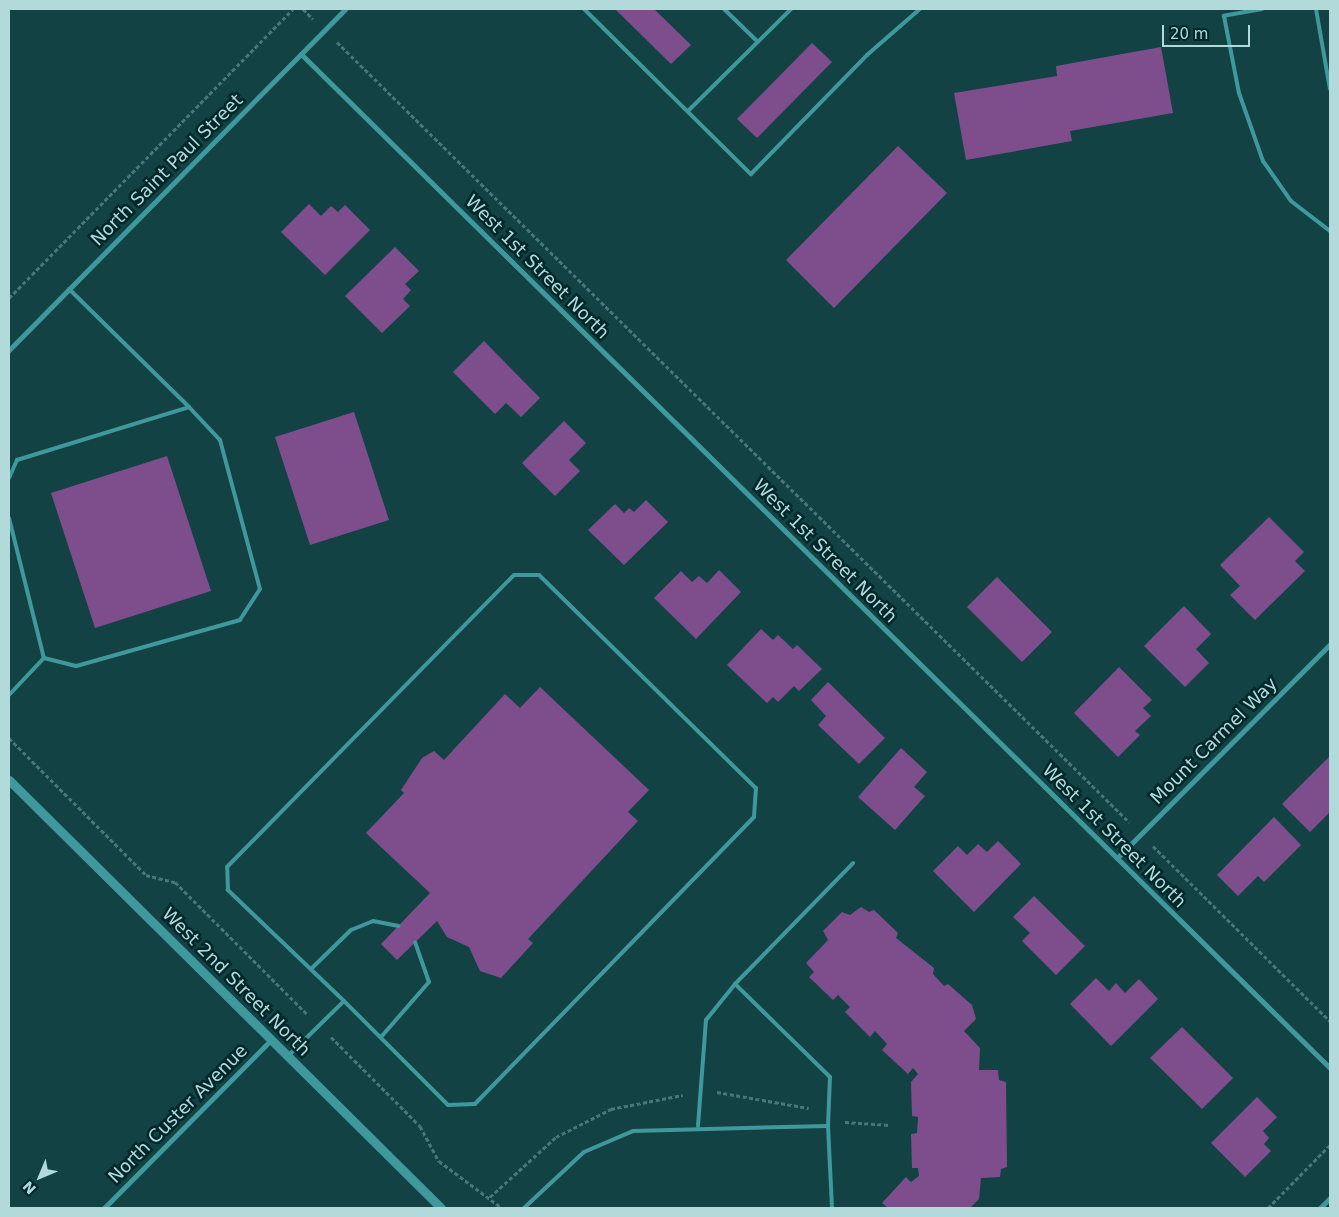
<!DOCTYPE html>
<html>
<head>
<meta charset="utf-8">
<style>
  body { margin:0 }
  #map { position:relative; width:1339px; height:1217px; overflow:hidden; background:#124244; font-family:"DejaVu Sans",sans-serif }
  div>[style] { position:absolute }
  .building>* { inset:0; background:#7e4e8c }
  .path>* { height:3px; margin-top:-1.5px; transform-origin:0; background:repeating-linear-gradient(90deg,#497678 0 4px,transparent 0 6.5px) }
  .service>* { height:4px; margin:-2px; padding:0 2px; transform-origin:2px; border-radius:2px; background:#3f989b }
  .minor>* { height:5px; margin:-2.5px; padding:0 2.5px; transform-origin:2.5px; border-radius:2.5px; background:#3f989b }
  .tertiary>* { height:9px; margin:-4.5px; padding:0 4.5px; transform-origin:4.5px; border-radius:4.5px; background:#3f989b }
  span { translate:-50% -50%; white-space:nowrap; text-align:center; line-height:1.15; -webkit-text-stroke:5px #002729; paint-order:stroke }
  .street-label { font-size:18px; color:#b2dadb }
  .frame { position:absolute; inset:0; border:10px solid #b2dadb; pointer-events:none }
  .north { position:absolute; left:15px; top:1152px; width:50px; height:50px; -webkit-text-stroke:4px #002729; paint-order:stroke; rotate:225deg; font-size:14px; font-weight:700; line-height:20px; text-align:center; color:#b2dadb }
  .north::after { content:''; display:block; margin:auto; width:18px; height:22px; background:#b2dadb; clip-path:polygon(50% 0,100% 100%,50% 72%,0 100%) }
  .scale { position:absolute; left:1162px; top:25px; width:88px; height:22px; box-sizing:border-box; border:2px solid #b2dadb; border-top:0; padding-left:6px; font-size:15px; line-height:18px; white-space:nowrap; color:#b2dadb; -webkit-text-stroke:4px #002729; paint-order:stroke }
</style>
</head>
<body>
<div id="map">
  <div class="building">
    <i style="clip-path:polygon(615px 9px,654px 9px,691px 45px,671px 64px)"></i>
    <i style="clip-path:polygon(812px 43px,832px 62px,757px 138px,737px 119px)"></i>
    <i style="clip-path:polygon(1161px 47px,1173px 113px,1070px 131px,1072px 141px,966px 160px,954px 93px,1057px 76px,1056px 66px)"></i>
    <i style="clip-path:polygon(898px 146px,947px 193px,834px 308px,786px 260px)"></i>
    <i style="clip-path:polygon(309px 204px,321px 216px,331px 206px,338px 212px,345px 205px,370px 230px,325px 275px,281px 232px)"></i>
    <i style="clip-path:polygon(395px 247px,419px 271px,405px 284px,411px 290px,403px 299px,410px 306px,382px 333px,345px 296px)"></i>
    <i style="clip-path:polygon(484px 341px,540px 398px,521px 417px,506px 403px,495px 414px,453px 372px)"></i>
    <i style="clip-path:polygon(354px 412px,389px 520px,310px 545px,275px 437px)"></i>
    <i style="clip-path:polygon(564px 421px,586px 443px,569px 460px,580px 471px,555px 496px,522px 463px)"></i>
    <i style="clip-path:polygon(167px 456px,211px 591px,95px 628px,51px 493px)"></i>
    <i style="clip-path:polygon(646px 500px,668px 522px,624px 565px,588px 530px,615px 504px,624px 513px,629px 508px,634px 512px)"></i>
    <i style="clip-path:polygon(1269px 517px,1304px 552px,1295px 561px,1305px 571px,1255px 620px,1230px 595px,1240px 586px,1220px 565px)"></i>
    <i style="clip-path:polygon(719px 570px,741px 592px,696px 639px,654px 598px,681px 571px,692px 582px,699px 576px,707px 583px)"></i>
    <i style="clip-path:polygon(997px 577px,1052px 632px,1022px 662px,967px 607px)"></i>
    <i style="clip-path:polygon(1184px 606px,1211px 634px,1196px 649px,1209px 663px,1185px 687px,1144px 646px)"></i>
    <i style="clip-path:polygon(761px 629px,773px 640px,778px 635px,793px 649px,797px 645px,822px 669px,799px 691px,794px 686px,778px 702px,773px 697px,767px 703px,727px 665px)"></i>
    <i style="clip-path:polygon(1119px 667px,1152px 700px,1143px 708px,1151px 716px,1135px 731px,1140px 735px,1118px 757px,1074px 713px)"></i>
    <i style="clip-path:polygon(828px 682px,885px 738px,859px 764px,818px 725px,826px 716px,811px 700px)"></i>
    <i style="clip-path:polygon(540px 687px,649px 790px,628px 812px,638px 821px,528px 939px,533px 943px,501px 978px,480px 971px,469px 947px,447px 937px,437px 921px,397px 960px,381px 944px,430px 893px,366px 833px,404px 793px,401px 790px,422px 758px,434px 751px,444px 760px,505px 694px,520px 708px)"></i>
    <i style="clip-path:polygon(901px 748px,927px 772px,914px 787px,925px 796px,895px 830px,858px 797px)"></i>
    <i style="clip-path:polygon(1330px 756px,1330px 812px,1310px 832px,1282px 804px)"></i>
    <i style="clip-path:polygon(1274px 817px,1301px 845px,1264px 882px,1258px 876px,1238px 896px,1217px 875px)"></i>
    <i style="clip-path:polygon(998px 841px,1021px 864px,974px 912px,933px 871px,958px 846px,967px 855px,978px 844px,987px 852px)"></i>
    <i style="clip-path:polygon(1034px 896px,1085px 946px,1056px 975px,1022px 941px,1030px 933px,1013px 917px)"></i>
    <i style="clip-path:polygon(861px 907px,869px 912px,874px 910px,898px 933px,896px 938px,934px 968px,933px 974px,944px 986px,948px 984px,972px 1005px,976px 1019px,964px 1031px,980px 1048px,979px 1070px,998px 1070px,999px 1080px,1006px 1082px,1007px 1167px,1001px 1169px,1000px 1177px,981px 1178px,979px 1199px,970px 1208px,888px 1208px,882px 1203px,906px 1177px,911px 1182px,919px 1176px,918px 1168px,912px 1168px,911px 1134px,917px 1133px,918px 1117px,912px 1116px,911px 1082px,918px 1074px,913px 1068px,908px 1074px,882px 1050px,887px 1044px,875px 1031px,870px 1037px,845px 1012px,850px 1007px,838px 995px,833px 1000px,809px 977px,814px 972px,806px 963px,828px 940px,823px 931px,842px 912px,850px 915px)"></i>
    <i style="clip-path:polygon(1096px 978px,1109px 991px,1116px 983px,1125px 993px,1139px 979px,1158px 999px,1111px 1046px,1070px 1004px)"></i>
    <i style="clip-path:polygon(1182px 1027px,1233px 1078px,1202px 1109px,1150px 1058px)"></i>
    <i style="clip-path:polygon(1257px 1097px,1277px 1117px,1263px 1131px,1269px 1138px,1264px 1144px,1271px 1151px,1245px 1177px,1211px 1143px)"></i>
  </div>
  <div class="path">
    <i style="left:303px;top:9px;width:14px;rotate:45deg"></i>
    <i style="left:337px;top:42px;width:1112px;rotate:44.56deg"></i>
    <i style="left:9px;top:298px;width:405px;rotate:-45.5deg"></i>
    <i style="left:9px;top:738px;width:194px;rotate:45deg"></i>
    <i style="left:146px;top:875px;width:30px;rotate:14deg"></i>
    <i style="left:175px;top:882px;width:187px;rotate:45deg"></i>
    <i style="left:1153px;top:846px;width:249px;rotate:44.7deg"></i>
    <i style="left:331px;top:1037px;width:126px;rotate:45deg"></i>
    <i style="left:420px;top:1126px;width:40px;rotate:62deg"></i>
    <i style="left:439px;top:1161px;width:79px;rotate:36.7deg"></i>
    <i style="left:717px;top:1092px;width:93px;rotate:9.9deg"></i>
    <i style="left:845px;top:1122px;width:45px;rotate:3.8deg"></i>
    <i style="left:490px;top:1197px;width:89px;rotate:-42.3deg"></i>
    <i style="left:556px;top:1137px;width:62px;rotate:-27deg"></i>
    <i style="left:611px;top:1109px;width:73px;rotate:-11deg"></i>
    <i style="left:1268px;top:1208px;width:88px;rotate:-45.5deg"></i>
  </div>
  <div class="service">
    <i style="left:584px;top:9px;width:235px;rotate:44.7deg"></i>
    <i style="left:751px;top:174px;width:166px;rotate:-45.7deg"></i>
    <i style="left:867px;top:55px;width:70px;rotate:-41deg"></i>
    <i style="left:724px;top:9px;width:47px;rotate:44.1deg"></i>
    <i style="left:1262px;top:9px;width:39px;rotate:170deg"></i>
    <i style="left:1224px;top:16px;width:78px;rotate:79deg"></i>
    <i style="left:1239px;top:93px;width:72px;rotate:70.6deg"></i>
    <i style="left:1263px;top:161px;width:49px;rotate:55deg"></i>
    <i style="left:1291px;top:201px;width:49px;rotate:37.6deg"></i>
    <i style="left:1316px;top:9px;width:81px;rotate:80.1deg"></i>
    <i style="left:688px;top:111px;width:145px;rotate:-44.7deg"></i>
    <i style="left:69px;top:289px;width:168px;rotate:44.5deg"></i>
    <i style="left:9px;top:478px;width:20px;rotate:-66deg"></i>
    <i style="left:17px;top:460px;width:180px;rotate:-17.1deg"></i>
    <i style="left:189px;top:407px;width:45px;rotate:46.8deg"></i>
    <i style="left:220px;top:440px;width:154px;rotate:75deg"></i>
    <i style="left:260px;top:589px;width:37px;rotate:123deg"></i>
    <i style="left:240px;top:620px;width:170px;rotate:164.3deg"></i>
    <i style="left:76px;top:666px;width:33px;rotate:-166deg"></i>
    <i style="left:9px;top:518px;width:144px;rotate:76deg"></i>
    <i style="left:9px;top:695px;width:51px;rotate:-46.6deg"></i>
    <i style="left:312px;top:968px;width:54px;rotate:-44.3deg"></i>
    <i style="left:351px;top:930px;width:24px;rotate:-22deg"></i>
    <i style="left:373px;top:921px;width:26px;rotate:11deg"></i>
    <i style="left:381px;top:1037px;width:73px;rotate:-48.9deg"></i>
    <i style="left:429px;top:982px;width:42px;rotate:-109.3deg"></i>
    <i style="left:288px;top:1056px;width:78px;rotate:-44.5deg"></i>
    <i style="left:344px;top:1001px;width:161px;rotate:-136.3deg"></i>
    <i style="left:228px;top:890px;width:23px;rotate:-92deg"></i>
    <i style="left:227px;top:867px;width:409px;rotate:-45.5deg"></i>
    <i style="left:514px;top:575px;width:25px"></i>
    <i style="left:539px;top:575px;width:304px;rotate:44.5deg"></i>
    <i style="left:756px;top:788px;width:29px;rotate:94deg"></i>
    <i style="left:754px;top:817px;width:400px;rotate:134.2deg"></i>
    <i style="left:475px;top:1104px;width:27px;rotate:178deg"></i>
    <i style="left:448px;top:1105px;width:147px;rotate:-135deg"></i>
    <i style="left:698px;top:1126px;width:106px;rotate:-85.7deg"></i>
    <i style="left:706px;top:1020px;width:46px;rotate:-51.1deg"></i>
    <i style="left:828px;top:1126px;width:82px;rotate:87.2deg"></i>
    <i style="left:524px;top:1208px;width:82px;rotate:-43deg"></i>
    <i style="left:584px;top:1152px;width:53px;rotate:-23.2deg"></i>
    <i style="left:633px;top:1131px;width:195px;rotate:-1.5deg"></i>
    <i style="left:828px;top:1126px;width:49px;rotate:-87.7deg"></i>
    <i style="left:830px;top:1077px;width:133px;rotate:-135.6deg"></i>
    <i style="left:735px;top:984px;width:169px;rotate:-45.7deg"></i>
  </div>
  <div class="minor">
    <i style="left:301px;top:54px;width:1445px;rotate:44.58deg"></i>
    <i style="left:9px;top:350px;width:479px;rotate:-45.4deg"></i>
    <i style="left:1117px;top:858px;width:302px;rotate:-45.1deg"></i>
    <i style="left:104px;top:1208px;width:237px;rotate:-45.2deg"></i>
    <i style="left:1320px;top:1208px;width:14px;rotate:-45deg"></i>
  </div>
  <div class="tertiary">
    <i style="left:9px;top:780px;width:608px;rotate:44.73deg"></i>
  </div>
  <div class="street-label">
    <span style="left:167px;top:170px;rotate:-45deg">North Saint Paul Street</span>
    <span style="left:537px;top:267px;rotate:45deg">West 1st Street North</span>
    <span style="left:825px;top:551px;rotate:45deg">West 1st Street North</span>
    <span style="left:1214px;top:741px;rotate:-45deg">Mount Carmel Way</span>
    <span style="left:1114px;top:836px;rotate:45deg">West 1st Street North</span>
    <span style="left:236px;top:982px;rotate:45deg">West 2nd Street North</span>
    <span style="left:178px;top:1114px;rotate:-45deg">North Custer Avenue</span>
  </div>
  <div class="frame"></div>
  <div class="north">N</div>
  <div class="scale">20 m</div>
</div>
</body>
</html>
